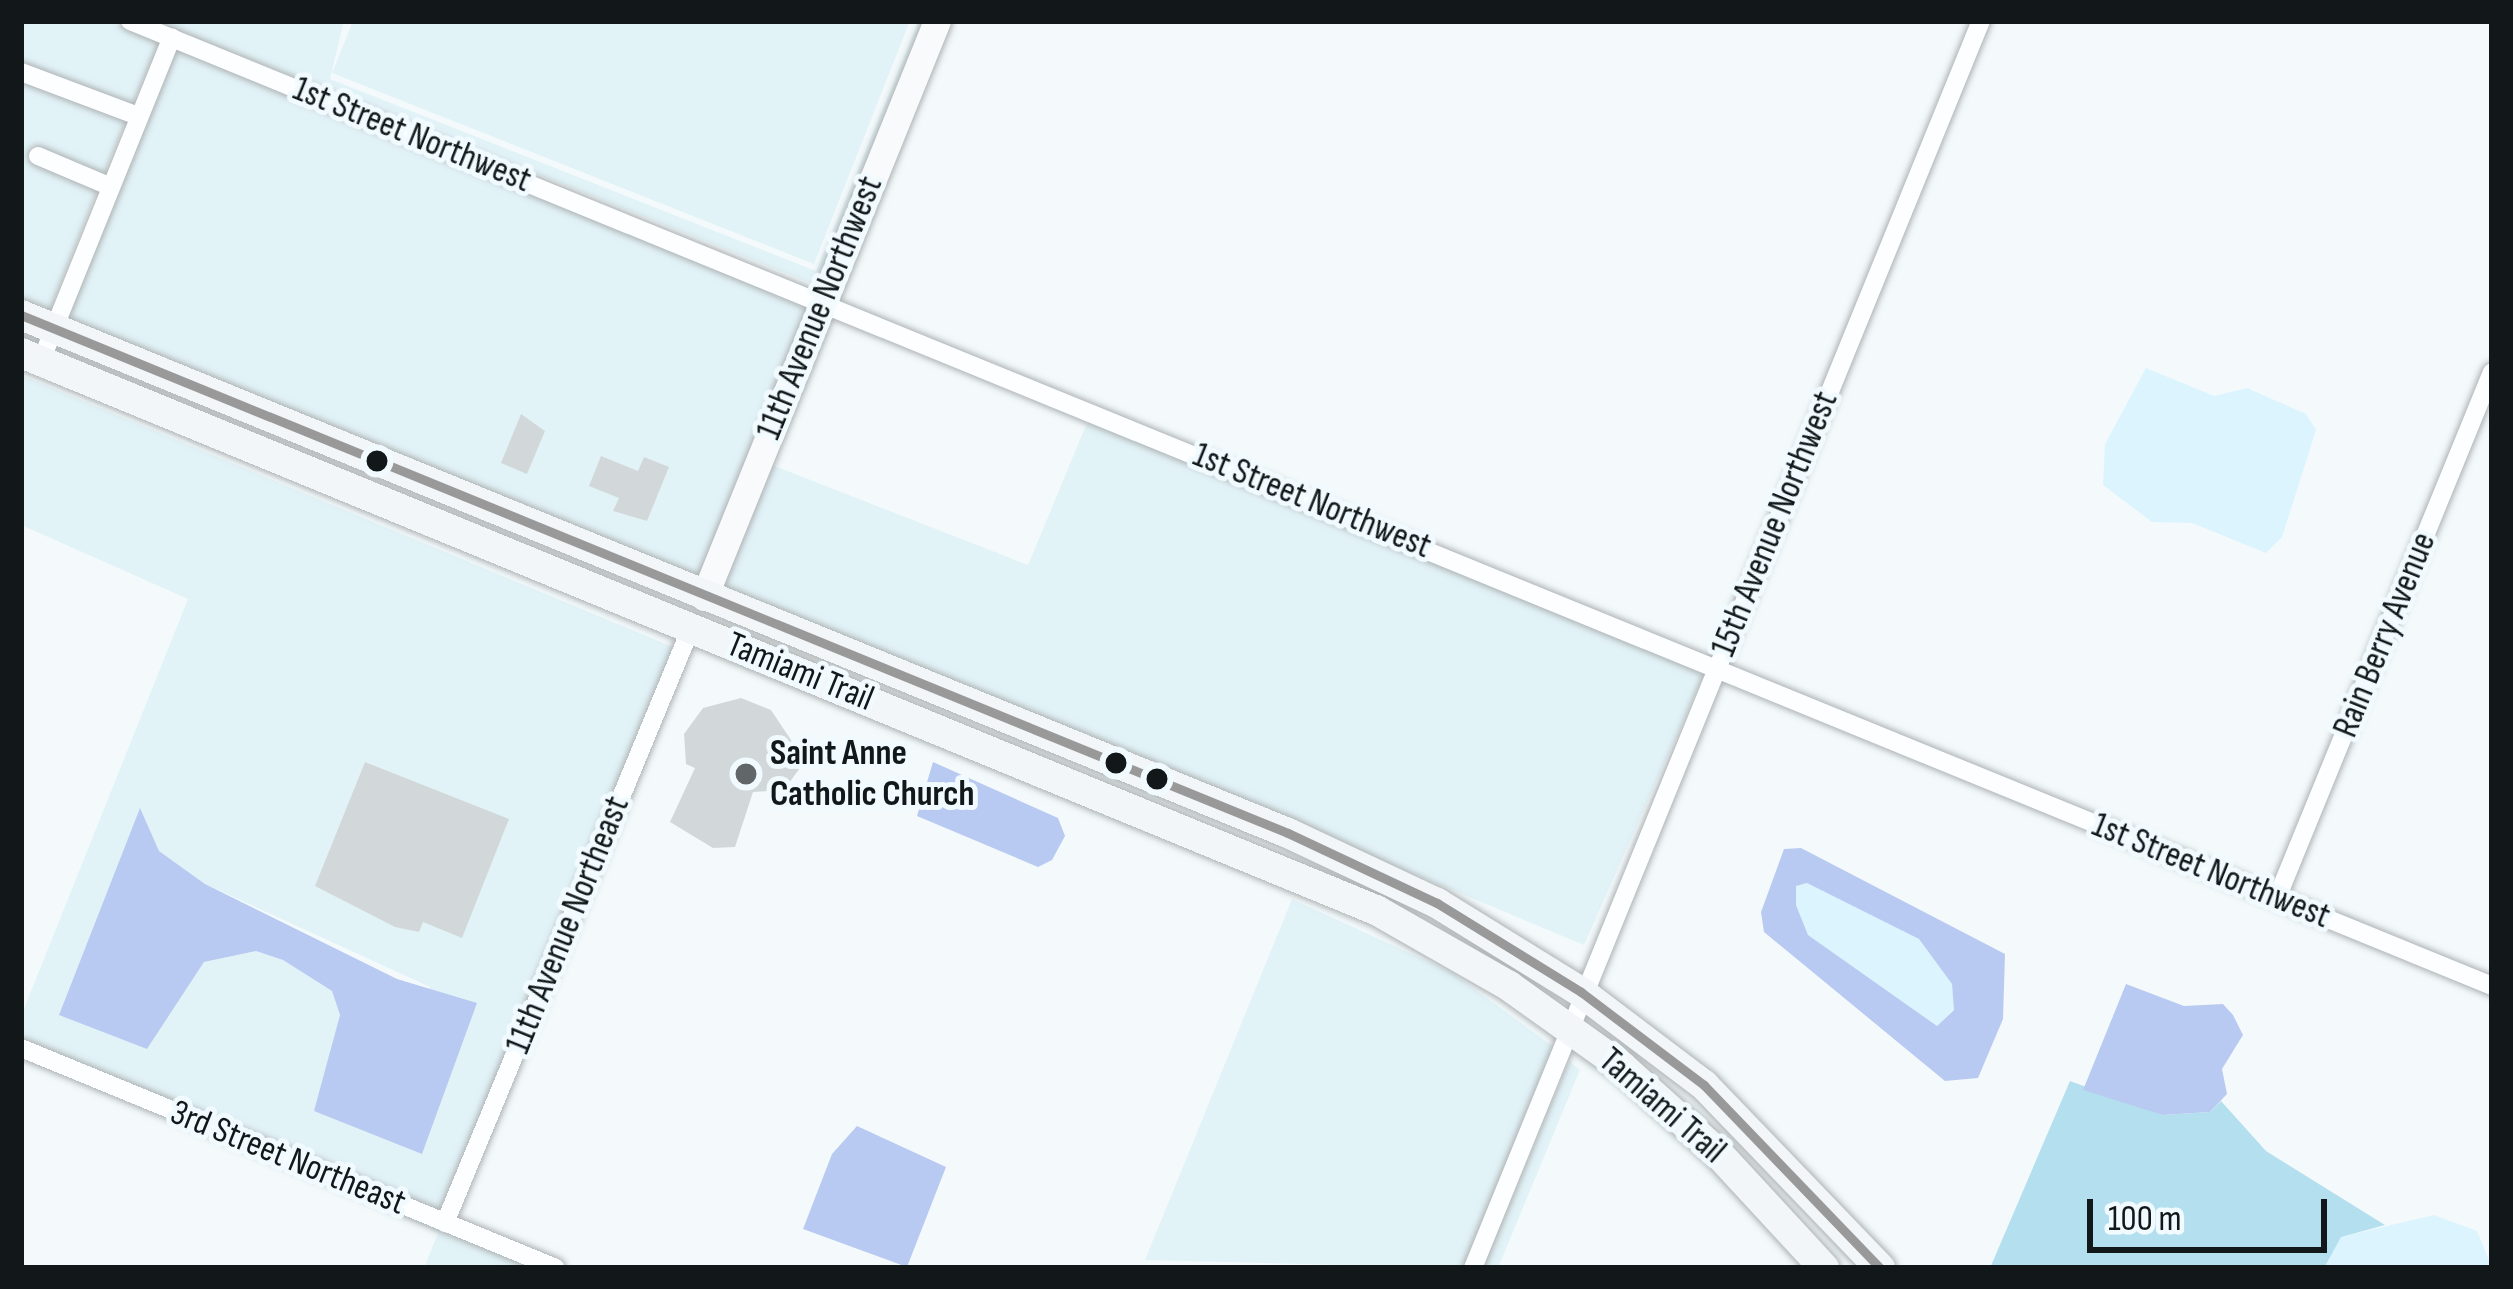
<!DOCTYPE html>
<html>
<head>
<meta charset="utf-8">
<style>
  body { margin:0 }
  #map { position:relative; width:2513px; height:1289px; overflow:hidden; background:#f4fafc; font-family:"Sofia Sans Condensed",sans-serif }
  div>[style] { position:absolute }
  .built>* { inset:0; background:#e2f3f8 }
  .green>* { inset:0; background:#dbf4fe }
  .forest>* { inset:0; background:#b4dfee }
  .water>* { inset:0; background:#b8caf1 }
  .building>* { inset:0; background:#d2d8d9 }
  .roads { filter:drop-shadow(0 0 3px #aeb3b4) drop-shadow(0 0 3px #aeb3b4) }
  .street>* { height:18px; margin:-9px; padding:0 9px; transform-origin:9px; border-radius:9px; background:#fdfeff }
  .secondary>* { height:27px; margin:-13.5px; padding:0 13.5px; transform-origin:13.5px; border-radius:13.5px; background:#f8fafb }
  .primary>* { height:30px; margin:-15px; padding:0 15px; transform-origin:15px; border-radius:15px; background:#f2f6f9 }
  .bus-1>* { height:9px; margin:-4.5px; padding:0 4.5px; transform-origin:4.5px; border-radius:4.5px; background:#999 }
  .dots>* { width:33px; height:33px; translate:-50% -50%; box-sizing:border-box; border:6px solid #f1fbff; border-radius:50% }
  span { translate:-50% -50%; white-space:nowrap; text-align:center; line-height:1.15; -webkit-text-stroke:10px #f1fbff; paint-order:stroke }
  .street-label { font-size:36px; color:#12181a }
  .poi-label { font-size:36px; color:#12181a; font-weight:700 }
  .left { translate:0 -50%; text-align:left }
  .frame { position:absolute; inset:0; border:24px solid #12181a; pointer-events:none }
  .scale { position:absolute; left:2087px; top:1199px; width:240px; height:54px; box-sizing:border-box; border:6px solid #12181a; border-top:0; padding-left:15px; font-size:36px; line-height:42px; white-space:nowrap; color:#12181a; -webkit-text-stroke:9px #f1fbff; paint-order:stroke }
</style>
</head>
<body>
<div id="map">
  <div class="built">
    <i style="clip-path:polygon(21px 21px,108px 21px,160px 42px,132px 105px,21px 63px)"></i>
    <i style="clip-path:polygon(154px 21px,344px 21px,330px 79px,816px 271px,919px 21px,927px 21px,818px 286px)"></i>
    <i style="clip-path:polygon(353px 21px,910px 21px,814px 264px,332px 73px)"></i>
    <i style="clip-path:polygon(177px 49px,812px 302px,701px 577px,67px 320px)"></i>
    <i style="clip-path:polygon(21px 81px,126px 120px,104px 174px,32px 145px,27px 160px,97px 190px,49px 313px,21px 302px)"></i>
    <i style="clip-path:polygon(evenodd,21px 375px,673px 647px,440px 1212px,21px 1039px,21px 1016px,188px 599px,21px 525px,21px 375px,139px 810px,159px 851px,205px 884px,430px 987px,315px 1111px,340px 1015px,332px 991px,283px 960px,256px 951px,204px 962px,147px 1049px,132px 831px,139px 810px)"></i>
    <i style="clip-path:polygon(1089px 418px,1704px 674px,1584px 945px,719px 584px,767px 463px,1028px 565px)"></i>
    <i style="clip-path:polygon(1292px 899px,1451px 972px,1554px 1047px,1463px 1268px,1145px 1260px)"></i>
    <i style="clip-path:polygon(1569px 1061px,1580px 1070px,1498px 1268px,1483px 1268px)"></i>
    <i style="clip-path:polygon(385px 1207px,535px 1268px,424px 1268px,438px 1233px)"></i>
  </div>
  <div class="green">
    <i style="clip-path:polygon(2146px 368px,2214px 396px,2247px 388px,2306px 414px,2316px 430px,2282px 537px,2266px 553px,2192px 523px,2152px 522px,2103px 485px,2105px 444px)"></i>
    <i style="clip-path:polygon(1807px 883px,1919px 939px,1952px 984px,1954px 1009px,1937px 1026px,1808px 935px,1796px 905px,1796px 886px)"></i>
    <i style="clip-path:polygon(2434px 1215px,2477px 1231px,2492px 1268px,2324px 1268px,2340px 1237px)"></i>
  </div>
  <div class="forest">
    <i style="clip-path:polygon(2070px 1081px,2163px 1115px,2210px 1112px,2221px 1101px,2266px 1151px,2385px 1225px,2341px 1237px,2324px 1268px,1990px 1268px)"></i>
  </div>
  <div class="water">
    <i style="clip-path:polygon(933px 762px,1058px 818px,1065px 836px,1052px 860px,1038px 867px,917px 816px)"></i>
    <i style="clip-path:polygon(140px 808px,159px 851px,205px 884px,397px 979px,477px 1003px,422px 1154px,314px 1111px,340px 1015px,332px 991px,283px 960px,256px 951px,204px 962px,147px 1049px,59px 1015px)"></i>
    <i style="clip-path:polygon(evenodd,1801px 848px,2005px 954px,2003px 1019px,1978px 1078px,1945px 1081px,1764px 932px,1761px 912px,1784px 849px,1801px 848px,1807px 883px,1919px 939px,1952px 984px,1954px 1010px,1937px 1026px,1808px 935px,1796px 905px,1796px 886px,1807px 883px)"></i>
    <i style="clip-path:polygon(2126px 984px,2184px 1006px,2223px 1004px,2233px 1015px,2243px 1035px,2222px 1069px,2227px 1094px,2210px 1112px,2163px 1115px,2083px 1090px)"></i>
    <i style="clip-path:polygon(857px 1126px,946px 1167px,907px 1267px,803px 1229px,832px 1154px)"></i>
  </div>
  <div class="building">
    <i style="clip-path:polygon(521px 414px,545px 431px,527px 474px,501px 463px)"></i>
    <i style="clip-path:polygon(601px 456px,638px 471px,644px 457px,669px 467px,647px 521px,613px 511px,619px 498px,589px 486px)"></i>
    <i style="clip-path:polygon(741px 698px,771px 710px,805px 761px,784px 790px,753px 792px,735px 847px,713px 848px,670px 822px,695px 768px,686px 764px,684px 734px,703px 708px)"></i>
    <i style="clip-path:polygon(365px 762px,509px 819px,462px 938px,423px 922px,419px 932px,395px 927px,315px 886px)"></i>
  </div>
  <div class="roads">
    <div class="street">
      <i style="left:130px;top:21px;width:2552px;rotate:22.22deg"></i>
      <i style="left:21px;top:72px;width:125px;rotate:20.6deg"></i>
      <i style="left:38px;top:156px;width:77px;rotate:22.9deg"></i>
      <i style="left:41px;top:361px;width:349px;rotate:-68deg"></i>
      <i style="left:2277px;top:898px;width:568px;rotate:-67.77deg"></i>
      <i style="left:21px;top:1048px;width:578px;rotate:22.35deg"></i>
      <i style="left:445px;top:1223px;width:644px;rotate:-67.54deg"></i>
      <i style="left:1473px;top:1268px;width:1347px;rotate:-67.84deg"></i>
    </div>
    <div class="secondary">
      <i style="left:704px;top:597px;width:621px;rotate:-67.98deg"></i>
    </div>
    <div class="primary">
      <i style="left:21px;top:315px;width:1369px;rotate:22.24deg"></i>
      <i style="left:1288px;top:833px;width:165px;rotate:25.2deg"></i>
      <i style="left:1437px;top:903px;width:169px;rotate:31.7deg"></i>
      <i style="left:1581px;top:992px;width:154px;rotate:37.1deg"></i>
      <i style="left:1704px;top:1085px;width:254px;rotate:46.1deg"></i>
      <i style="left:21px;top:353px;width:1465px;rotate:22.35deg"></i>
      <i style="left:1376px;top:910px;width:153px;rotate:29.7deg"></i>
      <i style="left:1509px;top:986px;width:138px;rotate:35.5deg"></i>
      <i style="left:1621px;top:1066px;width:129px;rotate:41.9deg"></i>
      <i style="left:1717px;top:1152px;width:158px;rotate:47.3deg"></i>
    </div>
  </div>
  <div class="bus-1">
    <i style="left:21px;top:315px;width:1369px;rotate:22.24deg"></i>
    <i style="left:1288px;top:833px;width:165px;rotate:25.2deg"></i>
    <i style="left:1437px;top:903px;width:169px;rotate:31.7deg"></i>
    <i style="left:1581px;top:992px;width:154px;rotate:37.1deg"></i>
    <i style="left:1704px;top:1085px;width:254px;rotate:46.1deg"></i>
  </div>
  <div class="dots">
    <i style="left:377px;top:461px;background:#12181a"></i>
    <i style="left:1116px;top:763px;background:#12181a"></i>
    <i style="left:746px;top:774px;background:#616769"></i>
    <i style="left:1157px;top:779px;background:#12181a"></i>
  </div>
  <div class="street-label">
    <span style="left:412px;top:135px;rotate:22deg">1st Street Northwest</span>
    <span style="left:820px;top:308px;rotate:-68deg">11th Avenue Northwest</span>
    <span style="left:1312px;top:501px;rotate:22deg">1st Street Northwest</span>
    <span style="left:1775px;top:524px;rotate:-68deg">15th Avenue Northwest</span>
    <span style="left:2385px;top:635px;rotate:-68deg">Rain Berry Avenue</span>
    <span style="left:800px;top:672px;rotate:22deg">Tamiami Trail</span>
    <span style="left:2211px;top:871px;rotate:22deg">1st Street Northwest</span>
    <span style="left:568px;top:925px;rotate:-68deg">11th Avenue Northeast</span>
    <span style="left:1662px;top:1106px;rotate:41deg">Tamiami Trail</span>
    <span style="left:288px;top:1158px;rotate:22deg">3rd Street Northeast</span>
  </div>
  <div class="poi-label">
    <span class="left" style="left:770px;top:774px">Saint Anne<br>Catholic Church</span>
  </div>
  <div class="frame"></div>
  <div class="scale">100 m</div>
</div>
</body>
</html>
